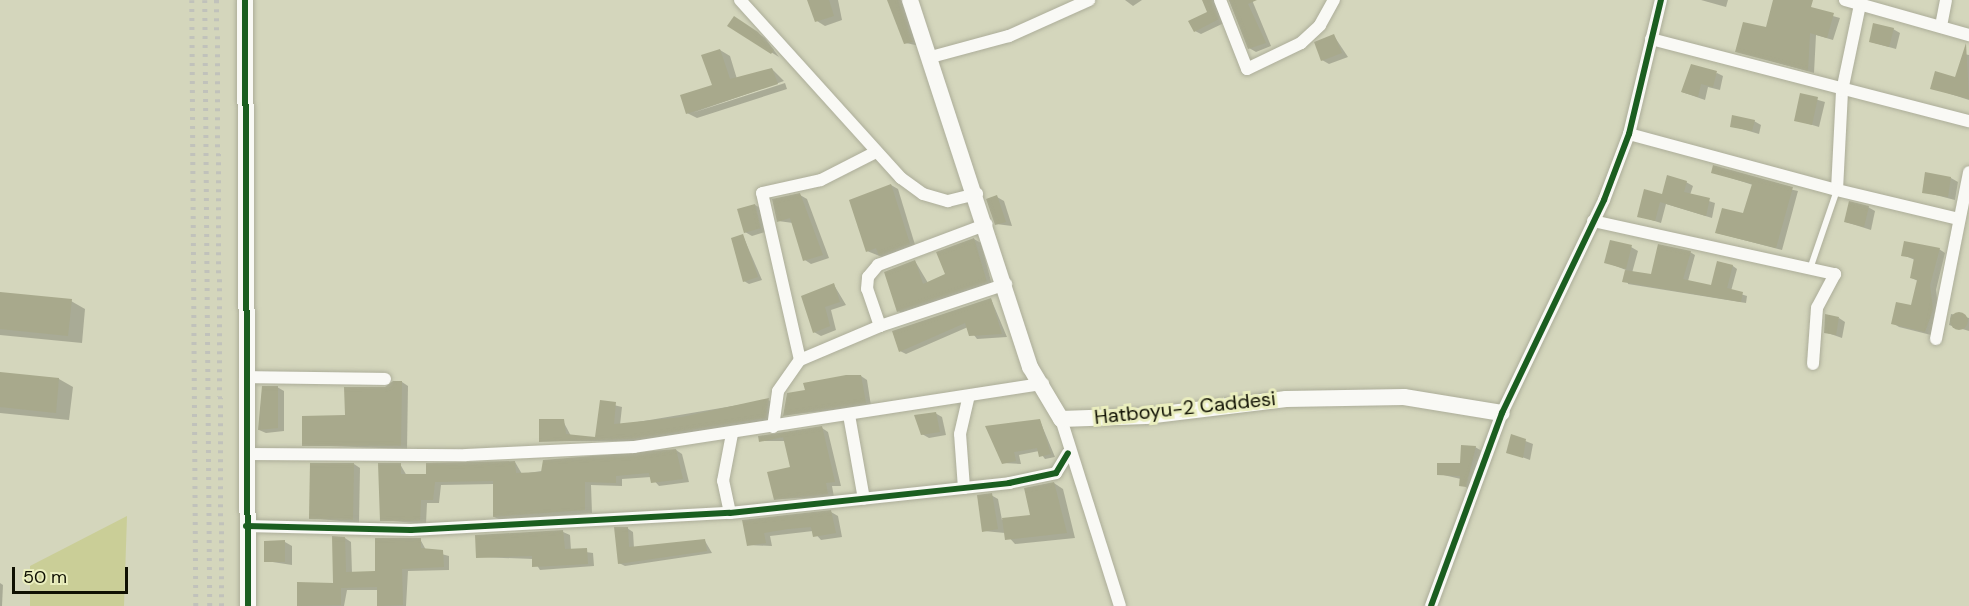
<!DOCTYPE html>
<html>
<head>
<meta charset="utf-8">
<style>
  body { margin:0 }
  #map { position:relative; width:1969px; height:606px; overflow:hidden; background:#d4d6bc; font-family:"DM Sans",sans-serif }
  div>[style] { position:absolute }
  .green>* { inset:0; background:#cace97 }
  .shadow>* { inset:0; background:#0003 }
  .building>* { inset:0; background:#a8a98c }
  .round { border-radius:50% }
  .roads { filter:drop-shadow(0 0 2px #acad99) drop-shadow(0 0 2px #acad99) }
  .lane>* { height:6px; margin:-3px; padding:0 3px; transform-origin:3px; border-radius:3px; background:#f9f9f5 }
  .street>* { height:12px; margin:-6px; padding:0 6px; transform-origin:6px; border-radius:6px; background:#f9f9f5 }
  .secondary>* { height:16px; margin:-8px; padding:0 8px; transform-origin:8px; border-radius:8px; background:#f9f9f5 }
  .rail>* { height:4.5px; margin-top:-2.25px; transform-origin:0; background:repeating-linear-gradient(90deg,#c1c2bb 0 3px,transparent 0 9px) }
  .cycleway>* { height:6px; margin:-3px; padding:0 3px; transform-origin:3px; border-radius:3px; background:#1b5e20 }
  span { translate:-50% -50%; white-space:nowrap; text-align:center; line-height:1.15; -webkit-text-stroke:6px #eaeebe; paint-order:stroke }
  .street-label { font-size:20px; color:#0f1002 }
  .scale { position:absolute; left:12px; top:567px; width:116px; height:27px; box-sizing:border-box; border:3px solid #0f1002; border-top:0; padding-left:8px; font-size:18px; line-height:21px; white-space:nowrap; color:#0f1002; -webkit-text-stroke:4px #eaeebe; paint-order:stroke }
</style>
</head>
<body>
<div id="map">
  <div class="green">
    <i style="clip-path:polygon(127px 516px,124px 606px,30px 606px,30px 566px)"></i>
  </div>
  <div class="shadow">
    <i style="clip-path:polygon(809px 0,838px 0,842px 20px,825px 26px,817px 21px)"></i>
    <i style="clip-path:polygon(889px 0,906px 0,920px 46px,906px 43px)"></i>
    <i style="clip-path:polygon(1125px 0,1142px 0,1133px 6px)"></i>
    <i style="clip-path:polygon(1203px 0,1222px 0,1224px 23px,1201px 34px,1195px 31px,1209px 13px)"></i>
    <i style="clip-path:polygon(1229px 0,1252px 0,1271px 46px,1256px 52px,1249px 48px)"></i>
    <i style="clip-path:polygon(1701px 0,1728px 0,1726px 7px)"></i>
    <i style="clip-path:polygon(1775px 0,1840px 18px,1833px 40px,1816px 35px,1814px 73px,1737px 51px,1768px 29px)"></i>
    <i style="clip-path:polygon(741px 22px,765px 38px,779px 57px,729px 26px)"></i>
    <i style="clip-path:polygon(1893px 29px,1900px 33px,1896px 49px,1871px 42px)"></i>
    <i style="clip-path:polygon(1334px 36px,1348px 57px,1329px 64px,1322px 60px)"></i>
    <i style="clip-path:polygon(720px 50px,730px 56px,737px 79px,772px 69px,784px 81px,692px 113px,785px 83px,787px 89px,697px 118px,687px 113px,714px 86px)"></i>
    <i style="clip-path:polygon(1964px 54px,1969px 55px,1969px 100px,1932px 88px,1957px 79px)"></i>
    <i style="clip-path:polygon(1717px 73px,1723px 76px,1720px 90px,1708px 87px,1705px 100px,1682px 92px)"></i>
    <i style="clip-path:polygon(1801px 95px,1825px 102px,1819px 127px,1796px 120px)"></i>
    <i style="clip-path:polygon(1754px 121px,1761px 125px,1759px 134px,1732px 126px)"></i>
    <i style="clip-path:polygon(1712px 172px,1798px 191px,1782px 250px,1717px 233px,1744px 215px,1753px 185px)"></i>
    <i style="clip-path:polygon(1951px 178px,1958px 182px,1955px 200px,1924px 192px)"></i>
    <i style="clip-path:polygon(1686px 182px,1693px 186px,1690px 195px,1715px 203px,1712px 218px,1666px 204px,1661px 223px,1639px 216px)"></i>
    <i style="clip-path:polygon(891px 185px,898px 189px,916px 248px,887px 259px,867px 251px)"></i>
    <i style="clip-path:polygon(800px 195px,807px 199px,829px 258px,811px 264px,805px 260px,793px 223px,778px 221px)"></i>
    <i style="clip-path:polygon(997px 197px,1004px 201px,1012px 226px,996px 224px)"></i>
    <i style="clip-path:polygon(755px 205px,762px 209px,768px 231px,752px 236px,745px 232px)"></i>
    <i style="clip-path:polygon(1868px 207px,1875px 211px,1871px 230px,1846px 222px)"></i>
    <i style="clip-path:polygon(743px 236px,762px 280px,749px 284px,744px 281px)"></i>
    <i style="clip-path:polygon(974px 239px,981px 243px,992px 285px,905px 314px,898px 311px,915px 261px,928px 283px,947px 275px)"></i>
    <i style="clip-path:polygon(1631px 247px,1638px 251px,1632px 273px,1652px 276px,1690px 252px,1695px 255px,1688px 281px,1712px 286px,1718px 263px,1733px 266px,1737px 269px,1731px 291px,1747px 296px,1746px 303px,1628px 284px,1626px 270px,1605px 262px)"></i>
    <i style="clip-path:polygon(1939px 249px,1945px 253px,1936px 290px,1939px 314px,1931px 335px,1899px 327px,1893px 323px,1912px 307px,1918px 281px,1912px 278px,1915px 260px,1903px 255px)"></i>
    <i style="clip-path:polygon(834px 285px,846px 305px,831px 310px,836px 330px,821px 336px,814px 332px)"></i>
    <i style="clip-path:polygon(0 294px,71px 301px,85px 309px,82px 343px,0 335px)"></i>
    <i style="clip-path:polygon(991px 299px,1007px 337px,977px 339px,968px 327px,906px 354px,900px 351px)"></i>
    <i style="clip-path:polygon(1951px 314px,1969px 318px,1969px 331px,1949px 325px)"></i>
    <i style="clip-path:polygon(1839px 318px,1845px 322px,1842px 338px,1825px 332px)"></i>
    <i style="clip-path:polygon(0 373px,59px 379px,73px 387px,69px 420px,0 413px)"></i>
    <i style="clip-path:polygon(861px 376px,867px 380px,871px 406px,785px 415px)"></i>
    <i style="clip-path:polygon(402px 382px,408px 386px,407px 449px,304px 445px)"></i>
    <i style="clip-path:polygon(277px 387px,284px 391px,284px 431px,266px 433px,259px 430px)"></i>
    <i style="clip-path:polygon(768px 400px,774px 403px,772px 421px,640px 441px,540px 441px,563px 421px,571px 436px,596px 439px,601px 402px,622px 407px,620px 425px)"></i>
    <i style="clip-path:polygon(935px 413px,942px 417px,946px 435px,929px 438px,922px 434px)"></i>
    <i style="clip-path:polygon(1040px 421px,1055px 457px,1045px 459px,1039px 451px,1019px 455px,1021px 464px,1003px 463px)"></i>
    <i style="clip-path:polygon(822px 428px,828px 432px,841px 486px,832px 486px,834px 497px,776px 499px,791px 468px,785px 441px,761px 441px)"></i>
    <i style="clip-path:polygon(1512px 436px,1533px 444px,1530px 460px,1508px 452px)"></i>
    <i style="clip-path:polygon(1475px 447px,1482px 451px,1468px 490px,1461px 479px,1439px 474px,1462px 465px)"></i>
    <i style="clip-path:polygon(676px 450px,682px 454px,689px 482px,659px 486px,651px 477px,622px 479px,622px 486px,591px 485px,592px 513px,501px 520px,494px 517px,494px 484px,441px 485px,439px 503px,427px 503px,426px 524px,382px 520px,400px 464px,407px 476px,428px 476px,515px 462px,522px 474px)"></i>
    <i style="clip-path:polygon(354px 464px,360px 468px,359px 523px,311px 518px)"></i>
    <i style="clip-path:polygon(1054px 483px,1063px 489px,1075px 538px,1015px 544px,1005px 533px,984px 531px,991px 495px,998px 499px,1002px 520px,1032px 516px)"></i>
    <i style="clip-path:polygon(831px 512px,838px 516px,842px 537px,821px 540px,813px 531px,770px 536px,772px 546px,748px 545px,743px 521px)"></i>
    <i style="clip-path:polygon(627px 528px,633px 532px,634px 548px,705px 541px,712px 553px,625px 566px,619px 563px)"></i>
    <i style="clip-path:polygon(563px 532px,570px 535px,571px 550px,593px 553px,594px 566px,540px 570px,533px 559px,478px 557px)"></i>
    <i style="clip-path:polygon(345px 538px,351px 542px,352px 573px,377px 573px,420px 539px,426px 550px,449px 556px,449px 570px,408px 571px,406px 606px,378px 606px,379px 590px,347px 590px,344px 606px,299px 606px,299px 584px,334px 584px)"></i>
    <i style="clip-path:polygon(285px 542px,292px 546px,292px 565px,266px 561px)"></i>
    <i style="clip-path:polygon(0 583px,3px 585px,2px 606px,0 606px)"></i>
  </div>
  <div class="building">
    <i style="clip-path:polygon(807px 0,829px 0,834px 16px,815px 22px)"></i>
    <i style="clip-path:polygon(887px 0,900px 0,913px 42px,904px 44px)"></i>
    <i style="clip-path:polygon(1202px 0,1212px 0,1219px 19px,1194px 32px,1188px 21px,1207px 12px)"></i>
    <i style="clip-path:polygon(1229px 0,1257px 0,1248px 4px,1266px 43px,1248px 49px)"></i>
    <i style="clip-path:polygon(1773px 0,1813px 0,1811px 7px,1834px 13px,1827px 38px,1810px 33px,1808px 71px,1735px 52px,1743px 22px,1766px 27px)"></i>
    <i style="clip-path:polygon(734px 16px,758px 32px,774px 50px,771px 54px,727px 26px)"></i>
    <i style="clip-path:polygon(1873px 23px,1894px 28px,1889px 47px,1869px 42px)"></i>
    <i style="clip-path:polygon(1334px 34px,1342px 53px,1321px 61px,1314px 42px)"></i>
    <i style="clip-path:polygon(1966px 43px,1969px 99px,1930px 89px,1935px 71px,1955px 77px)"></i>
    <i style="clip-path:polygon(720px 49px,730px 79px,772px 68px,778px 84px,686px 114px,680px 95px,712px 85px,701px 55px)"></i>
    <i style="clip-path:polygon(1691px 64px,1717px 71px,1713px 87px,1701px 84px,1698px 97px,1681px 92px)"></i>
    <i style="clip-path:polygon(1800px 93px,1818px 97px,1812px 125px,1794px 121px)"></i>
    <i style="clip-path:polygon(1732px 115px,1755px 120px,1752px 131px,1730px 127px)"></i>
    <i style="clip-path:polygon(1713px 165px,1793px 187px,1776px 248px,1715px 233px,1722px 208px,1743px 213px,1752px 184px,1711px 173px)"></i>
    <i style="clip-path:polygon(1925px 172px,1951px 177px,1948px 197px,1922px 193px)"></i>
    <i style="clip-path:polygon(1667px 175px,1687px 181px,1684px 192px,1710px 198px,1706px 216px,1660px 202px,1655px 221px,1637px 217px,1644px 189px,1662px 194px)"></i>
    <i style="clip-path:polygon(891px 184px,910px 244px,879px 256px,876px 248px,866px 252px,849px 200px)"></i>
    <i style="clip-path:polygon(800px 193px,823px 255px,803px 261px,790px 218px,777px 222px,772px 199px)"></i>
    <i style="clip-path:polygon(997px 195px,1006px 222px,995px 225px,986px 199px)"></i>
    <i style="clip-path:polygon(1849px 201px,1869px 206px,1864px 227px,1844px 222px)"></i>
    <i style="clip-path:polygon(755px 204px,761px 228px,744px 233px,737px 209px)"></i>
    <i style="clip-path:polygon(743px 234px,758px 277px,743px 282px,731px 238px)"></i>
    <i style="clip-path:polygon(974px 238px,987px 282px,897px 312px,884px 272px,915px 260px,923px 284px,945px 274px,936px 252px)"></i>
    <i style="clip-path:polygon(1610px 240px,1632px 245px,1626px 269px,1604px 263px)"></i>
    <i style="clip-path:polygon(1904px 241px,1940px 248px,1930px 285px,1933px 310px,1925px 332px,1891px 324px,1896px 302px,1911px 305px,1917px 280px,1910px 278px,1914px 258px,1901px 256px)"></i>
    <i style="clip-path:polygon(1658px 244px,1691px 251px,1683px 279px,1711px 285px,1717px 261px,1733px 265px,1727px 288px,1743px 292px,1741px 302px,1622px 282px,1625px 270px,1651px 274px)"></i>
    <i style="clip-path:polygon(834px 283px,840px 302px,825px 307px,830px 326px,813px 333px,801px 296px)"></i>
    <i style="clip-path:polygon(0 292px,72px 299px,68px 336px,0 329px)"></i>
    <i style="clip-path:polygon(991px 298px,1002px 334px,969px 336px,965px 323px,899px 352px,892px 331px)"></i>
    <i class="round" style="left:1950px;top:312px;width:18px;height:18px"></i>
    <i style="clip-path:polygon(1825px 314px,1839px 317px,1836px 335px,1824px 333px)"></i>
    <i style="clip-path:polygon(0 372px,59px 378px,56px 413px,0 407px)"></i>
    <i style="clip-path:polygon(846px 375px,861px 375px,866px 403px,783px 416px,787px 393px,805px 390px,803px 383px)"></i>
    <i style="clip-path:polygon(393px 381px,402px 381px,401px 446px,302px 446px,302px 416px,345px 415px,344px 387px,385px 387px)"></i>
    <i style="clip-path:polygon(262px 386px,278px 386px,278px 428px,258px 430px)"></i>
    <i style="clip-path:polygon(769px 398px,766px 418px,633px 439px,539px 442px,539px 419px,564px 419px,566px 434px,595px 437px,600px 400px,616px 402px,614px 424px,682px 417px)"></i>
    <i style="clip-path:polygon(936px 412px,940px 432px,921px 435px,914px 415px)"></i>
    <i style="clip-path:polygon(1040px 419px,1051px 454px,1039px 457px,1037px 448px,1014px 452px,1016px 461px,1002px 464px,985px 426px)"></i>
    <i style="clip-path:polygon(822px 426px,835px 482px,826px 483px,828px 494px,774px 500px,767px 472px,790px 467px,783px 437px,759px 442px,758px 436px)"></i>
    <i style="clip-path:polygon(1511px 434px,1526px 439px,1523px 458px,1506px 453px)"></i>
    <i style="clip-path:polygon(1461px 445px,1476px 446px,1466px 487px,1459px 486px,1460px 476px,1437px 475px,1437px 463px,1460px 463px)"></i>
    <i style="clip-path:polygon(676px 449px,683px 479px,651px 483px,649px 473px,616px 476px,616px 483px,585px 482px,585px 510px,493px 517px,493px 481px,435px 482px,433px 500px,421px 500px,420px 521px,380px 521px,378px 463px,401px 463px,401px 474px,426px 474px,426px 463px,515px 461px,516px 473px,541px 472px,543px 460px)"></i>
    <i style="clip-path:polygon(310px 463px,354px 463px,353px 520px,309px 519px)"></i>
    <i style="clip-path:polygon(1054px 482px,1067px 533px,1005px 540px,1002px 518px,1030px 515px,1024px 488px)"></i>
    <i style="clip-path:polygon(992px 493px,998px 529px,982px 532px,977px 495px)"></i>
    <i style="clip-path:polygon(831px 510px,836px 533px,813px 537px,811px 527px,788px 529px,764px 533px,766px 543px,747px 546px,742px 520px)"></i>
    <i style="clip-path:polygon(614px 527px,628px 527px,629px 547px,705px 539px,707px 551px,618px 564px)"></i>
    <i style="clip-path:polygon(563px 530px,565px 549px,587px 548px,588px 564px,532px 567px,532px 556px,476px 558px,475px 535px)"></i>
    <i style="clip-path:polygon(332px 536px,345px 537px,346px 572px,375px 571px,375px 538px,421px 538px,421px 548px,443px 550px,444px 567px,402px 569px,403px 605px,377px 606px,377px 587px,341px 588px,341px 605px,297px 606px,297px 582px,333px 583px)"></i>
    <i style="clip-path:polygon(285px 540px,285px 562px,264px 562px,264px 541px)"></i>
  </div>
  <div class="roads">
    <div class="lane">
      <i style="left:1810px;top:269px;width:83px;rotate:-71.1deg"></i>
    </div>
    <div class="street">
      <i style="left:740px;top:0;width:240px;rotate:47.9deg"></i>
      <i style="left:901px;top:178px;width:27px;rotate:36deg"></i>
      <i style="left:923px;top:194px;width:26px;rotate:16deg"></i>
      <i style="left:948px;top:201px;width:30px;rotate:-14deg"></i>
      <i style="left:1220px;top:0;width:74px;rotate:68.6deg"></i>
      <i style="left:1247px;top:69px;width:60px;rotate:-25.7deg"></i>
      <i style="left:1301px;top:43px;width:26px;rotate:-43deg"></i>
      <i style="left:1320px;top:25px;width:29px;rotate:-61deg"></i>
      <i style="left:1845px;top:0;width:129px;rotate:15.8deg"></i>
      <i style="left:1941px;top:26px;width:26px;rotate:-79deg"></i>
      <i style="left:1651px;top:39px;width:328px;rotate:14.5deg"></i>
      <i style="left:931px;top:57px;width:81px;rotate:-15.1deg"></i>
      <i style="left:1009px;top:36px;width:88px;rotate:-24.2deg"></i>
      <i style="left:1629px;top:134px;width:215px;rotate:15.1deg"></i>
      <i style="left:1837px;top:190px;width:99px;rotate:-87.1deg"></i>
      <i style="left:1842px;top:91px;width:93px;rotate:-78.2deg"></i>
      <i style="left:1837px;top:190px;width:125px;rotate:13.4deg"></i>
      <i style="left:1593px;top:221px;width:248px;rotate:12.4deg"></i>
      <i style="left:1835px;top:274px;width:38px;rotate:118deg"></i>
      <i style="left:1817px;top:308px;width:56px;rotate:94.1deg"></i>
      <i style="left:880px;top:326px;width:133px;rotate:-18.4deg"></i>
      <i style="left:1936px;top:339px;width:170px;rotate:-78.8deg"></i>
      <i style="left:800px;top:360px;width:171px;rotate:-102.8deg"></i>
      <i style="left:762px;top:193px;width:60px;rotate:-12.4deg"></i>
      <i style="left:821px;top:180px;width:62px;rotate:-27deg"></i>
      <i style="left:245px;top:377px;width:140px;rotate:0.8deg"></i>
      <i style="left:849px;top:415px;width:85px;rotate:79.9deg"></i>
      <i style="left:1061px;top:419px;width:196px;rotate:72.5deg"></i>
      <i style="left:773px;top:427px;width:36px;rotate:-82deg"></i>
      <i style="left:778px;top:391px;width:38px;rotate:-55deg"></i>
      <i style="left:800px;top:360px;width:87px;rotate:-23deg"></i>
      <i style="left:880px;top:326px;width:39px;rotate:-109deg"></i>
      <i style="left:867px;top:289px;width:12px;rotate:-85deg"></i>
      <i style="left:868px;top:277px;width:16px;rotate:-50deg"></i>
      <i style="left:878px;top:265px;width:116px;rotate:-20.6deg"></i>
      <i style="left:245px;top:454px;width:221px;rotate:0.3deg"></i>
      <i style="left:466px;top:455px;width:168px;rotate:-2.7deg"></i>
      <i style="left:634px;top:447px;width:414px;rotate:-8.8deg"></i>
      <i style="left:964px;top:488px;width:54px;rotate:-94.2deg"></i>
      <i style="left:960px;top:434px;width:37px;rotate:-77deg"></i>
      <i style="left:730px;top:513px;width:33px;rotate:-102deg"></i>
      <i style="left:723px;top:481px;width:48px;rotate:-79.2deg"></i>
      <i style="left:246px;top:526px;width:165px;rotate:1.4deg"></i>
      <i style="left:411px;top:530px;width:319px;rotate:-3.1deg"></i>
      <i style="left:730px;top:513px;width:281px;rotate:-6.1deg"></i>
      <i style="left:1009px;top:483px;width:48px;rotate:-12deg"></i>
      <i style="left:1056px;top:473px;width:23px;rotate:-59deg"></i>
      <i style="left:1431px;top:606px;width:206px;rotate:-69.8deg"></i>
      <i style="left:1502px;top:413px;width:236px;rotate:-64.4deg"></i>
      <i style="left:1604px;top:200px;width:71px;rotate:-69.3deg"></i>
      <i style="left:1629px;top:134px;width:138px;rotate:-76.6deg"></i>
    </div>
    <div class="secondary">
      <i style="left:245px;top:0;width:606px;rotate:89.72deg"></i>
      <i style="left:910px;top:0;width:386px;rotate:71.9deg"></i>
      <i style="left:1030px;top:367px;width:61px;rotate:59.2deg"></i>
      <i style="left:1061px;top:419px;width:85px;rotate:-2deg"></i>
      <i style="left:1146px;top:416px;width:141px;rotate:-6.9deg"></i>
      <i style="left:1286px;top:399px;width:118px;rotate:-1deg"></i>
      <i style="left:1404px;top:397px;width:99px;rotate:9.3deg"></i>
    </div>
  </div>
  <div class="rail">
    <i style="left:192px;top:0;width:606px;rotate:89.62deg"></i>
    <i style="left:205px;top:0;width:606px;rotate:89.53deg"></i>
    <i style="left:217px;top:0;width:606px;rotate:89.53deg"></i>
  </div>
  <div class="cycleway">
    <i style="left:245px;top:0;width:606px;rotate:89.72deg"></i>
    <i style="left:246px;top:526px;width:165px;rotate:1.4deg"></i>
    <i style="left:411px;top:530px;width:319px;rotate:-3.1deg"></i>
    <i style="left:730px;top:513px;width:281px;rotate:-6.1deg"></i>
    <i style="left:1009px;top:483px;width:48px;rotate:-12deg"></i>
    <i style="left:1056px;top:473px;width:23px;rotate:-59deg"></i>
    <i style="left:1431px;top:606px;width:206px;rotate:-69.8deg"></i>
    <i style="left:1502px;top:413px;width:236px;rotate:-64.4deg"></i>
    <i style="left:1604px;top:200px;width:71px;rotate:-69.3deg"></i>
    <i style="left:1629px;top:134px;width:138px;rotate:-76.6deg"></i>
  </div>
  <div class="street-label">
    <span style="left:1185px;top:408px;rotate:-6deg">Hatboyu-2 Caddesi</span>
  </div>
  <div class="scale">50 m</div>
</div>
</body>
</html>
